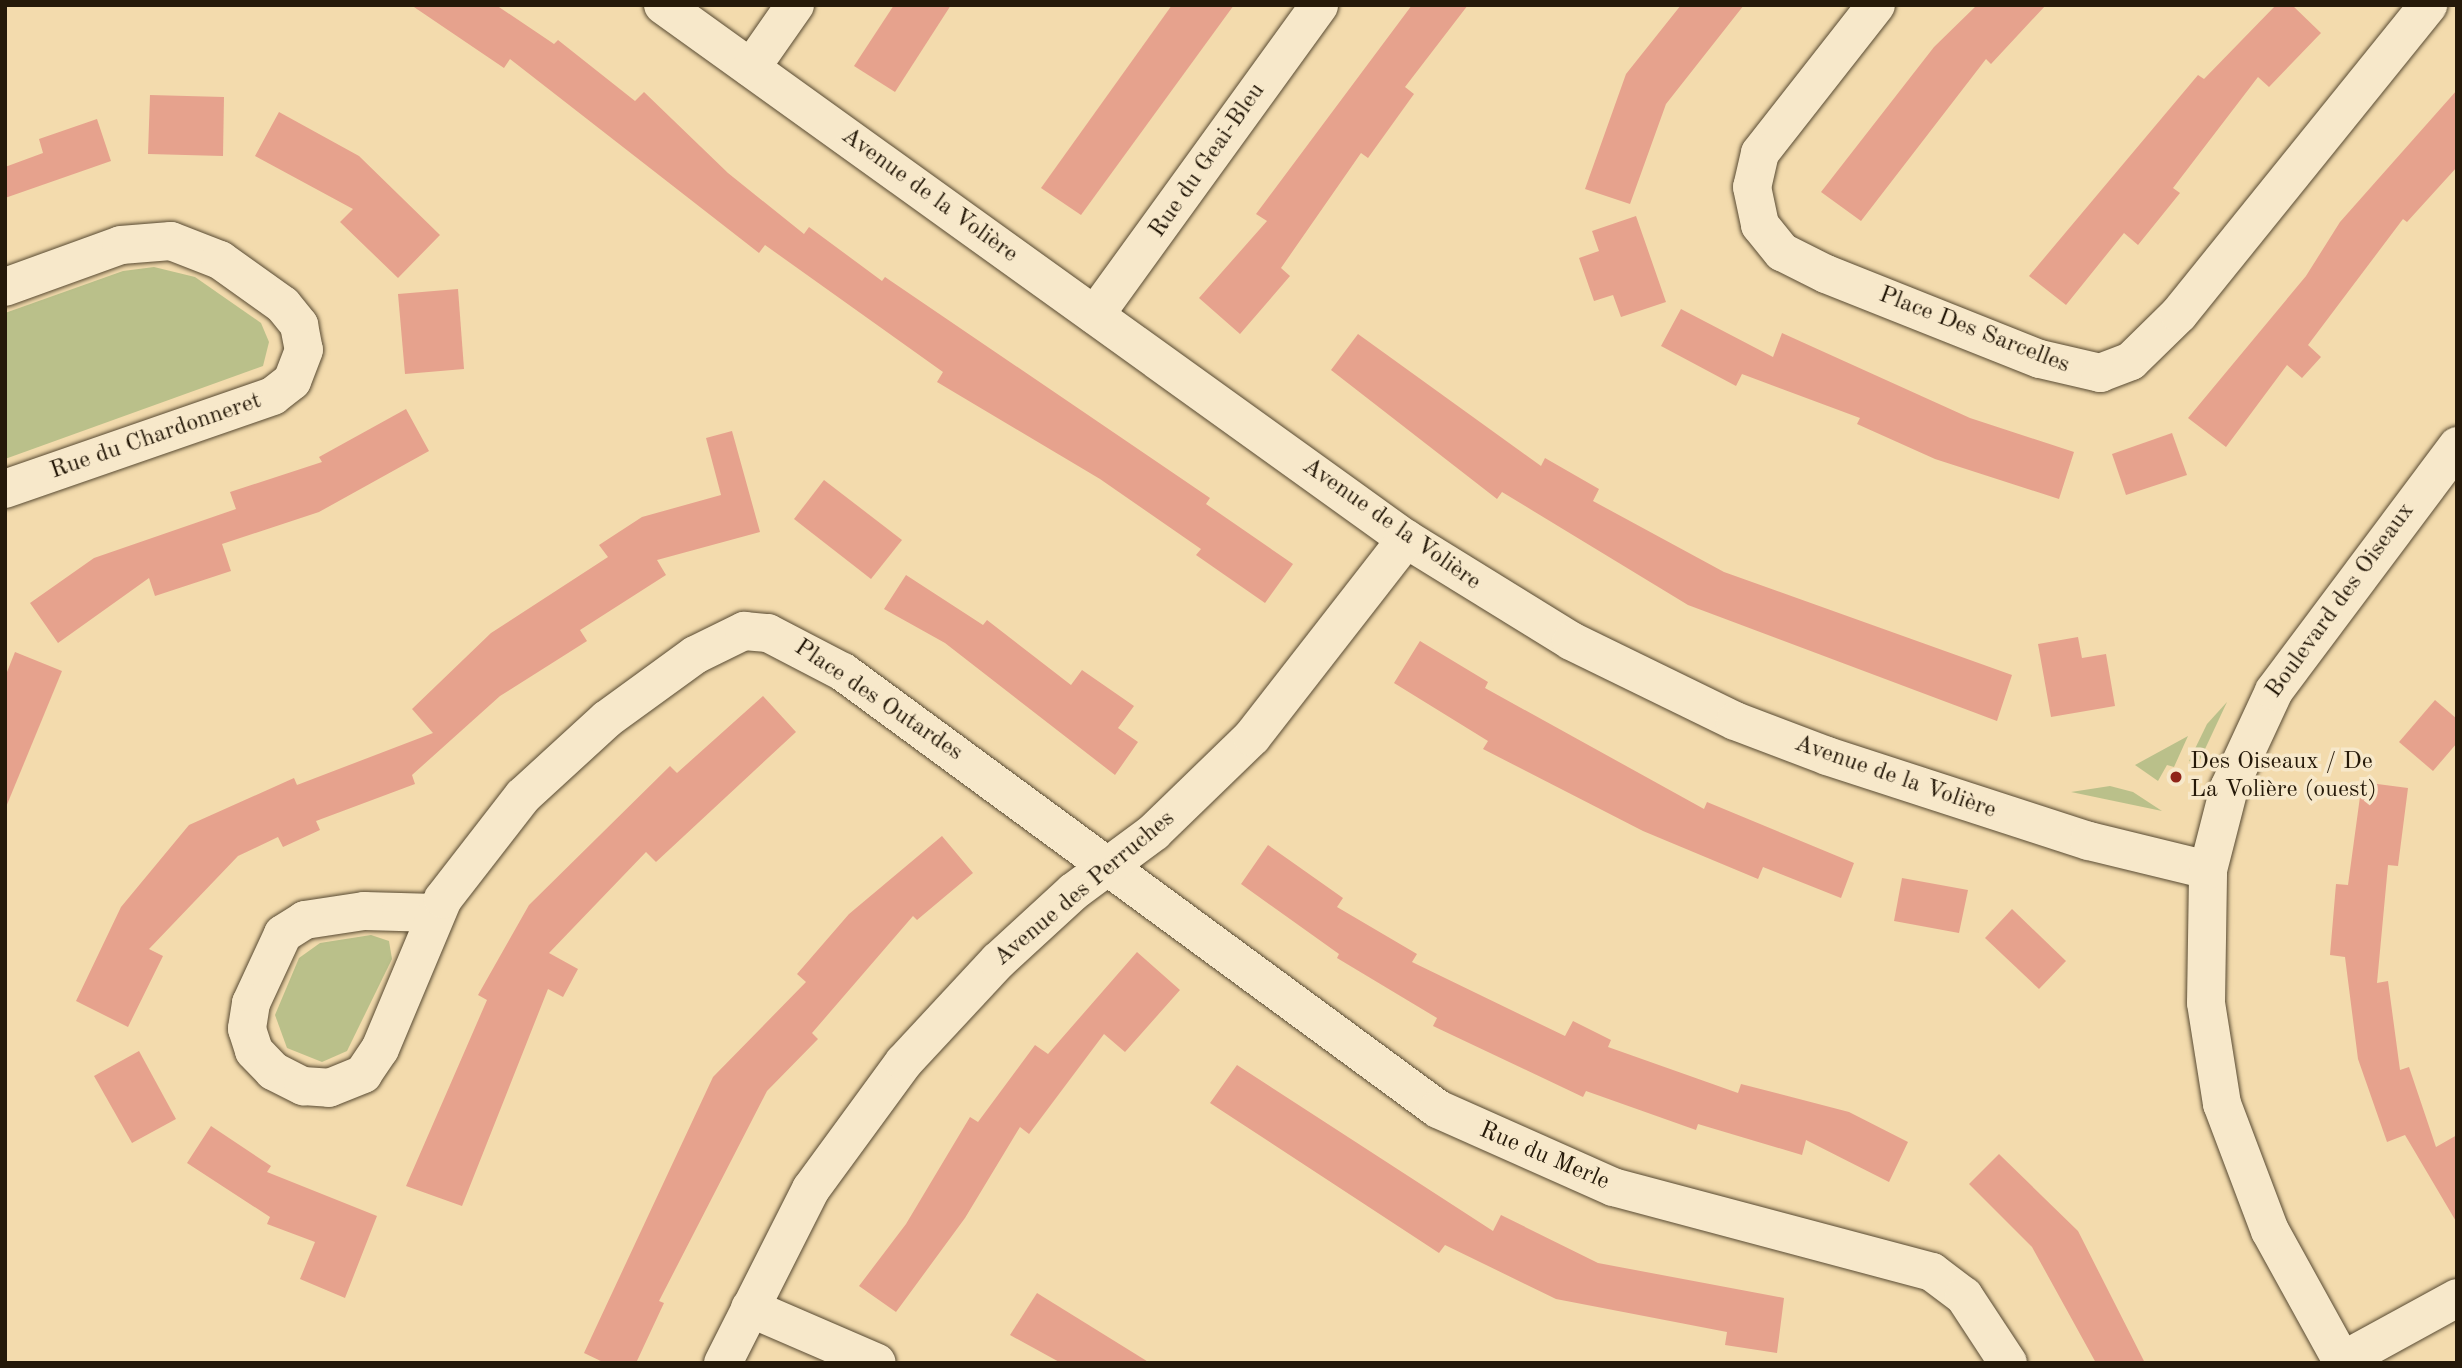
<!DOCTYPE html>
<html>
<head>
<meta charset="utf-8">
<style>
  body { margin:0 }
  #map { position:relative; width:2462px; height:1368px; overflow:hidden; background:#f3dbad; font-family:"Old Standard TT",serif }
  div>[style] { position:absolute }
  .green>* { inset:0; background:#bac08a }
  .building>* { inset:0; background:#e6a28d }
  .roads { filter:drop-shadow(0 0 2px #584a32) drop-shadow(0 0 2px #584a32) }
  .minor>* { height:38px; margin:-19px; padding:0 19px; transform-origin:19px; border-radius:19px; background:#f7e8ca }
  .dots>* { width:19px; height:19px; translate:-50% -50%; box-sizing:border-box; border:4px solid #f7e8ca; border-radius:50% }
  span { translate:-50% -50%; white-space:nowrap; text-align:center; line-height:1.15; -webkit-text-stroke:7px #f7e8ca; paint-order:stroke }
  .street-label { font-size:24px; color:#251909 }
  .poi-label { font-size:24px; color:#251909 }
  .left { translate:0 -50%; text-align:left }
  .frame { position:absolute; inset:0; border:7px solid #251909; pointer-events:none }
</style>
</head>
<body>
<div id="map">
  <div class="green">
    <i style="clip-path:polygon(154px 267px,195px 277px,261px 323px,269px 342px,263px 366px,5px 459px,5px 313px,123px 271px)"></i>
    <i style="clip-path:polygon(2227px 702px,2198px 764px,2189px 761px,2207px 724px)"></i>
    <i style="clip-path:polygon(2188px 736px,2174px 767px,2167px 765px,2158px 781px,2135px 765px)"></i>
    <i style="clip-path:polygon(2110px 786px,2133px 792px,2162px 811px,2071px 792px)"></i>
    <i style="clip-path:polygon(371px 935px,389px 941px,392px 959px,347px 1051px,322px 1062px,287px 1048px,275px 1015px,299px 958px,320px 943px)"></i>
  </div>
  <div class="building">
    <i style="clip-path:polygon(411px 5px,496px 5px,554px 44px,558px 40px,635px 101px,644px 92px,728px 173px,804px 234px,809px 227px,882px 281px,885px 277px,1210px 498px,1206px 504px,1293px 564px,1265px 603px,1196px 555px,1201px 549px,1100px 479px,937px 382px,943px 372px,765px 245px,759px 253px,510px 59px,504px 68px)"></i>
    <i style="clip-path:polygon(894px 5px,951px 5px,895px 92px,854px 66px)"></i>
    <i style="clip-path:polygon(1172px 5px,1234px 5px,1081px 215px,1041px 188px)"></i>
    <i style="clip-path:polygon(1412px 5px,1468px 5px,1405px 87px,1414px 94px,1368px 158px,1361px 153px,1281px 268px,1290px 276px,1240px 334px,1199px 298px,1267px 221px,1256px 214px)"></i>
    <i style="clip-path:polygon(1681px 5px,1744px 5px,1666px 104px,1630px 204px,1585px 189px,1626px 74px)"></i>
    <i style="clip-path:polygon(1977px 5px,2046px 5px,1991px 64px,1986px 59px,1861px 221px,1821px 192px,1934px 47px)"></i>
    <i style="clip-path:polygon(2276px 5px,2292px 5px,2321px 33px,2269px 87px,2258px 77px,2173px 188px,2180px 193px,2138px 245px,2124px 233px,2066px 305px,2029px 276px,2198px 75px,2204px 79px)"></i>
    <i style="clip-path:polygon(2457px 90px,2457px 167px,2407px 222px,2403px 219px,2308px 345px,2321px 357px,2302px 378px,2287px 365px,2226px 447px,2188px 418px,2306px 276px,2340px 222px)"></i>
    <i style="clip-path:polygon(150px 95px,224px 97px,223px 156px,148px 154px)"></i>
    <i style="clip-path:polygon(279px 112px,359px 156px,440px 235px,398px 278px,340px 222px,353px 209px,255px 156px)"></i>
    <i style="clip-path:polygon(97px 119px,111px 161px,5px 198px,5px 167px,43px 153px,39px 139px)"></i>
    <i style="clip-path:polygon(1636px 216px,1666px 302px,1621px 317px,1613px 295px,1594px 301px,1579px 258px,1599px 251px,1592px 231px)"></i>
    <i style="clip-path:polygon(458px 289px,464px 369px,405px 374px,398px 294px)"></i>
    <i style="clip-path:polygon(1681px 309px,1773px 357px,1782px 333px,1970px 418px,2074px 452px,2059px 499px,1935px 459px,1857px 424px,1860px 418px,1742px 374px,1736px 386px,1661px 346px)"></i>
    <i style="clip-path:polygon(1358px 334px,1541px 466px,1545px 458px,1599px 489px,1593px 501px,1724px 572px,2012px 675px,1997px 721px,1688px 605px,1502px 492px,1497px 499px,1331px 370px)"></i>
    <i style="clip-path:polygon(406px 409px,429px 451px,319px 512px,222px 544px,231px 571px,155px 596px,149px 578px,58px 643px,30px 603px,94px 558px,236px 509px,230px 492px,322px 462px,319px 457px)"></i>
    <i style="clip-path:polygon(732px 431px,760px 532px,657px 560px,666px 575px,580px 630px,587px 641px,500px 696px,412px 775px,415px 784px,316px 821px,320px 830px,283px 847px,278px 837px,238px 856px,149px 949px,163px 956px,128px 1027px,76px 1001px,121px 907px,189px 825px,294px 778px,297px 785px,433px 733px,412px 709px,491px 633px,608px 557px,599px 545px,642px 517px,721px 495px,706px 438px)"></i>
    <i style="clip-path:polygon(2172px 433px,2187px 475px,2126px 495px,2112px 454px)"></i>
    <i style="clip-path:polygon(824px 480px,902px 540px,871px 579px,794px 519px)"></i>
    <i style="clip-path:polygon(906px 575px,983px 625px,987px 620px,1071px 685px,1082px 670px,1134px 706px,1118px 728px,1138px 742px,1115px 775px,945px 643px,884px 609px)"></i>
    <i style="clip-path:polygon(2078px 637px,2082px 658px,2106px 654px,2115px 706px,2051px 717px,2038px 644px)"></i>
    <i style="clip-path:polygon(1420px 641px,1488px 682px,1485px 688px,1704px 809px,1707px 802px,1854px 863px,1841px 898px,1763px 867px,1758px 879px,1643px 831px,1483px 749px,1488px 741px,1394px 683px)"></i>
    <i style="clip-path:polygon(15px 652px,62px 671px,6px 807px,5px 677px)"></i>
    <i style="clip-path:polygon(763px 696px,796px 732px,656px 862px,646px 852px,549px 953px,578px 969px,563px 997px,548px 989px,462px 1206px,406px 1186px,487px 1000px,478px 995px,529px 905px,670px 766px,677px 773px)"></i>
    <i style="clip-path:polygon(2435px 700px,2457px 719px,2457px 743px,2433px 771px,2399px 742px)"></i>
    <i style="clip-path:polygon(2362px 782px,2408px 788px,2398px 866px,2388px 865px,2377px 983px,2388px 981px,2400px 1070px,2409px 1067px,2436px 1147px,2457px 1135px,2457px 1223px,2405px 1135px,2387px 1142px,2358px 1059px,2345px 957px,2330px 955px,2336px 884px,2348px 885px)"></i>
    <i style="clip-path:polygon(942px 836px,973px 873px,917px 920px,913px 916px,812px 1033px,818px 1039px,767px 1091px,659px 1301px,664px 1303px,636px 1363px,605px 1363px,584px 1353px,713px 1077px,806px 982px,797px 974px,849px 914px)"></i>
    <i style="clip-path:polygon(1268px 845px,1343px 898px,1337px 907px,1417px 954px,1412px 962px,1565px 1036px,1573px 1021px,1611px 1040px,1608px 1047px,1738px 1093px,1741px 1084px,1849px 1112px,1908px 1142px,1889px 1182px,1806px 1140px,1802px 1155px,1698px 1124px,1696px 1130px,1586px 1091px,1583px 1097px,1433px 1026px,1437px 1018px,1337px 958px,1339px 954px,1241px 884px)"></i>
    <i style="clip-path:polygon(1902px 878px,1968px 890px,1959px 933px,1894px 921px)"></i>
    <i style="clip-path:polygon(2012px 909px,2066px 961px,2039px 989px,1985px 938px)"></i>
    <i style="clip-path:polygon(1137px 952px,1180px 990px,1125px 1052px,1104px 1034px,1029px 1134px,1020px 1127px,965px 1218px,896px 1312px,859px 1286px,906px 1224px,970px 1117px,978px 1122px,1035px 1045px,1048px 1054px)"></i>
    <i style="clip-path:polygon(139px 1051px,176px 1119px,132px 1143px,94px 1076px)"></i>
    <i style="clip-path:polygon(1237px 1065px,1493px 1231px,1501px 1215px,1598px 1263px,1784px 1298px,1777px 1353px,1725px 1345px,1727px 1332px,1556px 1299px,1445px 1245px,1439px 1253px,1210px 1103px)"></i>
    <i style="clip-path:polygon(211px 1126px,271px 1166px,267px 1172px,377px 1216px,345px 1298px,300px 1279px,315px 1242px,267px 1224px,270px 1217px,187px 1163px)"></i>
    <i style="clip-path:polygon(1999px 1154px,2078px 1231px,2145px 1363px,2096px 1363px,2032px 1247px,1969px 1184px)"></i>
    <i style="clip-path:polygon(1037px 1293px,1150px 1363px,1061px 1363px,1010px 1335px)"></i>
  </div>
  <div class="roads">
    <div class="minor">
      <i style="left:663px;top:5px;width:915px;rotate:35.71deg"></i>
      <i style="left:1406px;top:539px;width:194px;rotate:31.7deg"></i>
      <i style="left:1571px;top:641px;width:182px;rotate:26deg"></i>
      <i style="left:1735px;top:721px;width:98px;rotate:20.8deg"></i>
      <i style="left:1827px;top:756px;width:275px;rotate:18deg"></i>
      <i style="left:2089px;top:841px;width:122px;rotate:13.7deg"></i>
      <i style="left:1876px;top:5px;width:188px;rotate:128.1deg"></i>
      <i style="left:1760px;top:153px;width:35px;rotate:103deg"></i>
      <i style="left:1752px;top:187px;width:39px;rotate:78deg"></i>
      <i style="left:1760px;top:225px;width:35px;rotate:51deg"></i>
      <i style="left:1782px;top:252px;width:49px;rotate:26.6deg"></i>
      <i style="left:1826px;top:274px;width:230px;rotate:21.7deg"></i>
      <i style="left:2040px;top:359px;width:62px;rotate:13.1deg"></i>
      <i style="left:2100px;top:373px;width:33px;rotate:-21deg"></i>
      <i style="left:2131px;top:361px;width:67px;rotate:-44.4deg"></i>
      <i style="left:2179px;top:314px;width:397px;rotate:-51.1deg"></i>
      <i style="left:751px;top:68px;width:77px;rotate:-55.1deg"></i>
      <i style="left:5px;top:287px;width:123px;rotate:-19.9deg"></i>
      <i style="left:121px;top:245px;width:50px;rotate:-4.6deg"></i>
      <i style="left:171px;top:241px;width:53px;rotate:21.2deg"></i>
      <i style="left:220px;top:260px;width:77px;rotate:35.5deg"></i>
      <i style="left:283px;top:305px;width:26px;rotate:51deg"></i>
      <i style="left:299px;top:325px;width:25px;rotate:79deg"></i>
      <i style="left:304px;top:350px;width:33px;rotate:111deg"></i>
      <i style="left:292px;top:381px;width:24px;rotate:142deg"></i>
      <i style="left:273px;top:396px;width:284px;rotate:160.9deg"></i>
      <i style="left:1095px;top:315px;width:382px;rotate:-54.1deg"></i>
      <i style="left:436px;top:913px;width:72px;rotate:-178.4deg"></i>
      <i style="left:364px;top:911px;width:60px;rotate:171.3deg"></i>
      <i style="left:305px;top:920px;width:26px;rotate:148deg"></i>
      <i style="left:283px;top:934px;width:76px;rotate:114.9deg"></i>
      <i style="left:251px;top:1003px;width:26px;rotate:99deg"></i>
      <i style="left:247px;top:1029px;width:23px;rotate:72deg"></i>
      <i style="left:254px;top:1051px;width:28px;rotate:46deg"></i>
      <i style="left:273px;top:1071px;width:34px;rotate:27deg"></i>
      <i style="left:303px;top:1086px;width:26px;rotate:4deg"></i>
      <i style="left:329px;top:1088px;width:37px;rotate:-22deg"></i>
      <i style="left:363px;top:1074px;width:30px;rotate:-56deg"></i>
      <i style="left:380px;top:1049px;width:163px;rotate:-67.2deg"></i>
      <i style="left:443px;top:899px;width:130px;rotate:-52.2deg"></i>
      <i style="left:523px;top:796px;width:114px;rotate:-42.5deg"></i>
      <i style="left:607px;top:719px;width:109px;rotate:-36deg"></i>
      <i style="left:695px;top:655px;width:55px;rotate:-26.1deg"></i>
      <i style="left:744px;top:631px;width:24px;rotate:5deg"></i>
      <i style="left:768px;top:633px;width:85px;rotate:27.5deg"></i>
      <i style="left:843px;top:672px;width:738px;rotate:36.3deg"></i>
      <i style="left:1438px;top:1109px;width:192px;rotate:24deg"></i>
      <i style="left:1613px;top:1187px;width:330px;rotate:14.9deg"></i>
      <i style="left:1932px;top:1272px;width:40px;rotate:37deg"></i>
      <i style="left:1964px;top:1296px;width:80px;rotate:56.7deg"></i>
      <i style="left:750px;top:1308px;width:138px;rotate:23.4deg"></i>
      <i style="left:2342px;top:1361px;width:131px;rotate:-28.7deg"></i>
      <i style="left:723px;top:1363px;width:195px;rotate:-63.2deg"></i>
      <i style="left:811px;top:1189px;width:157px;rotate:-53.8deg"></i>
      <i style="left:904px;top:1062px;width:138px;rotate:-47.1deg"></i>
      <i style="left:998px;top:961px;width:102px;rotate:-42.6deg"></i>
      <i style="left:1073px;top:892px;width:101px;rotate:-36.5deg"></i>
      <i style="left:1154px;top:832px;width:136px;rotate:-44.1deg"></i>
      <i style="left:1252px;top:737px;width:251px;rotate:-52.1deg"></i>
      <i style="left:2343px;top:1363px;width:151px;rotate:-118.9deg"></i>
      <i style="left:2270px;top:1231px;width:136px;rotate:-110.7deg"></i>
      <i style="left:2222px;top:1104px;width:102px;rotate:-99deg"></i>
      <i style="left:2206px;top:1003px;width:133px;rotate:-89.1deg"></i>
      <i style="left:2208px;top:870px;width:85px;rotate:-75.6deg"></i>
      <i style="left:2229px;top:788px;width:107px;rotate:-65.1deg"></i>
      <i style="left:2274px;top:691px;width:306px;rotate:-53.2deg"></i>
    </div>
  </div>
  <div class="dots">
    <i style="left:2176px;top:777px;background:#8f2418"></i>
  </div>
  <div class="street-label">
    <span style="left:1208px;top:161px;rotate:-55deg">Rue du Geai-Bleu</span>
    <span style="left:929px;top:196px;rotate:36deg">Avenue de la Volière</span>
    <span style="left:1974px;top:331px;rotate:21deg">Place Des Sarcelles</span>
    <span style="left:156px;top:437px;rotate:-19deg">Rue du Chardonneret</span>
    <span style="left:1391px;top:525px;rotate:35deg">Avenue de la Volière</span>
    <span style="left:2341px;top:601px;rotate:-54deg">Boulevard des Oiseaux</span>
    <span style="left:878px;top:701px;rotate:34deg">Place des Outardes</span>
    <span style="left:1895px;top:778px;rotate:19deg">Avenue de la Volière</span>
    <span style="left:1085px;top:889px;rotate:-40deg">Avenue des Perruches</span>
    <span style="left:1544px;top:1157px;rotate:23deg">Rue du Merle</span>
  </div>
  <div class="poi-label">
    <span class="left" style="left:2190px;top:777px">Des Oiseaux / De<br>La Volière (ouest)</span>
  </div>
  <div class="frame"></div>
</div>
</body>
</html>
